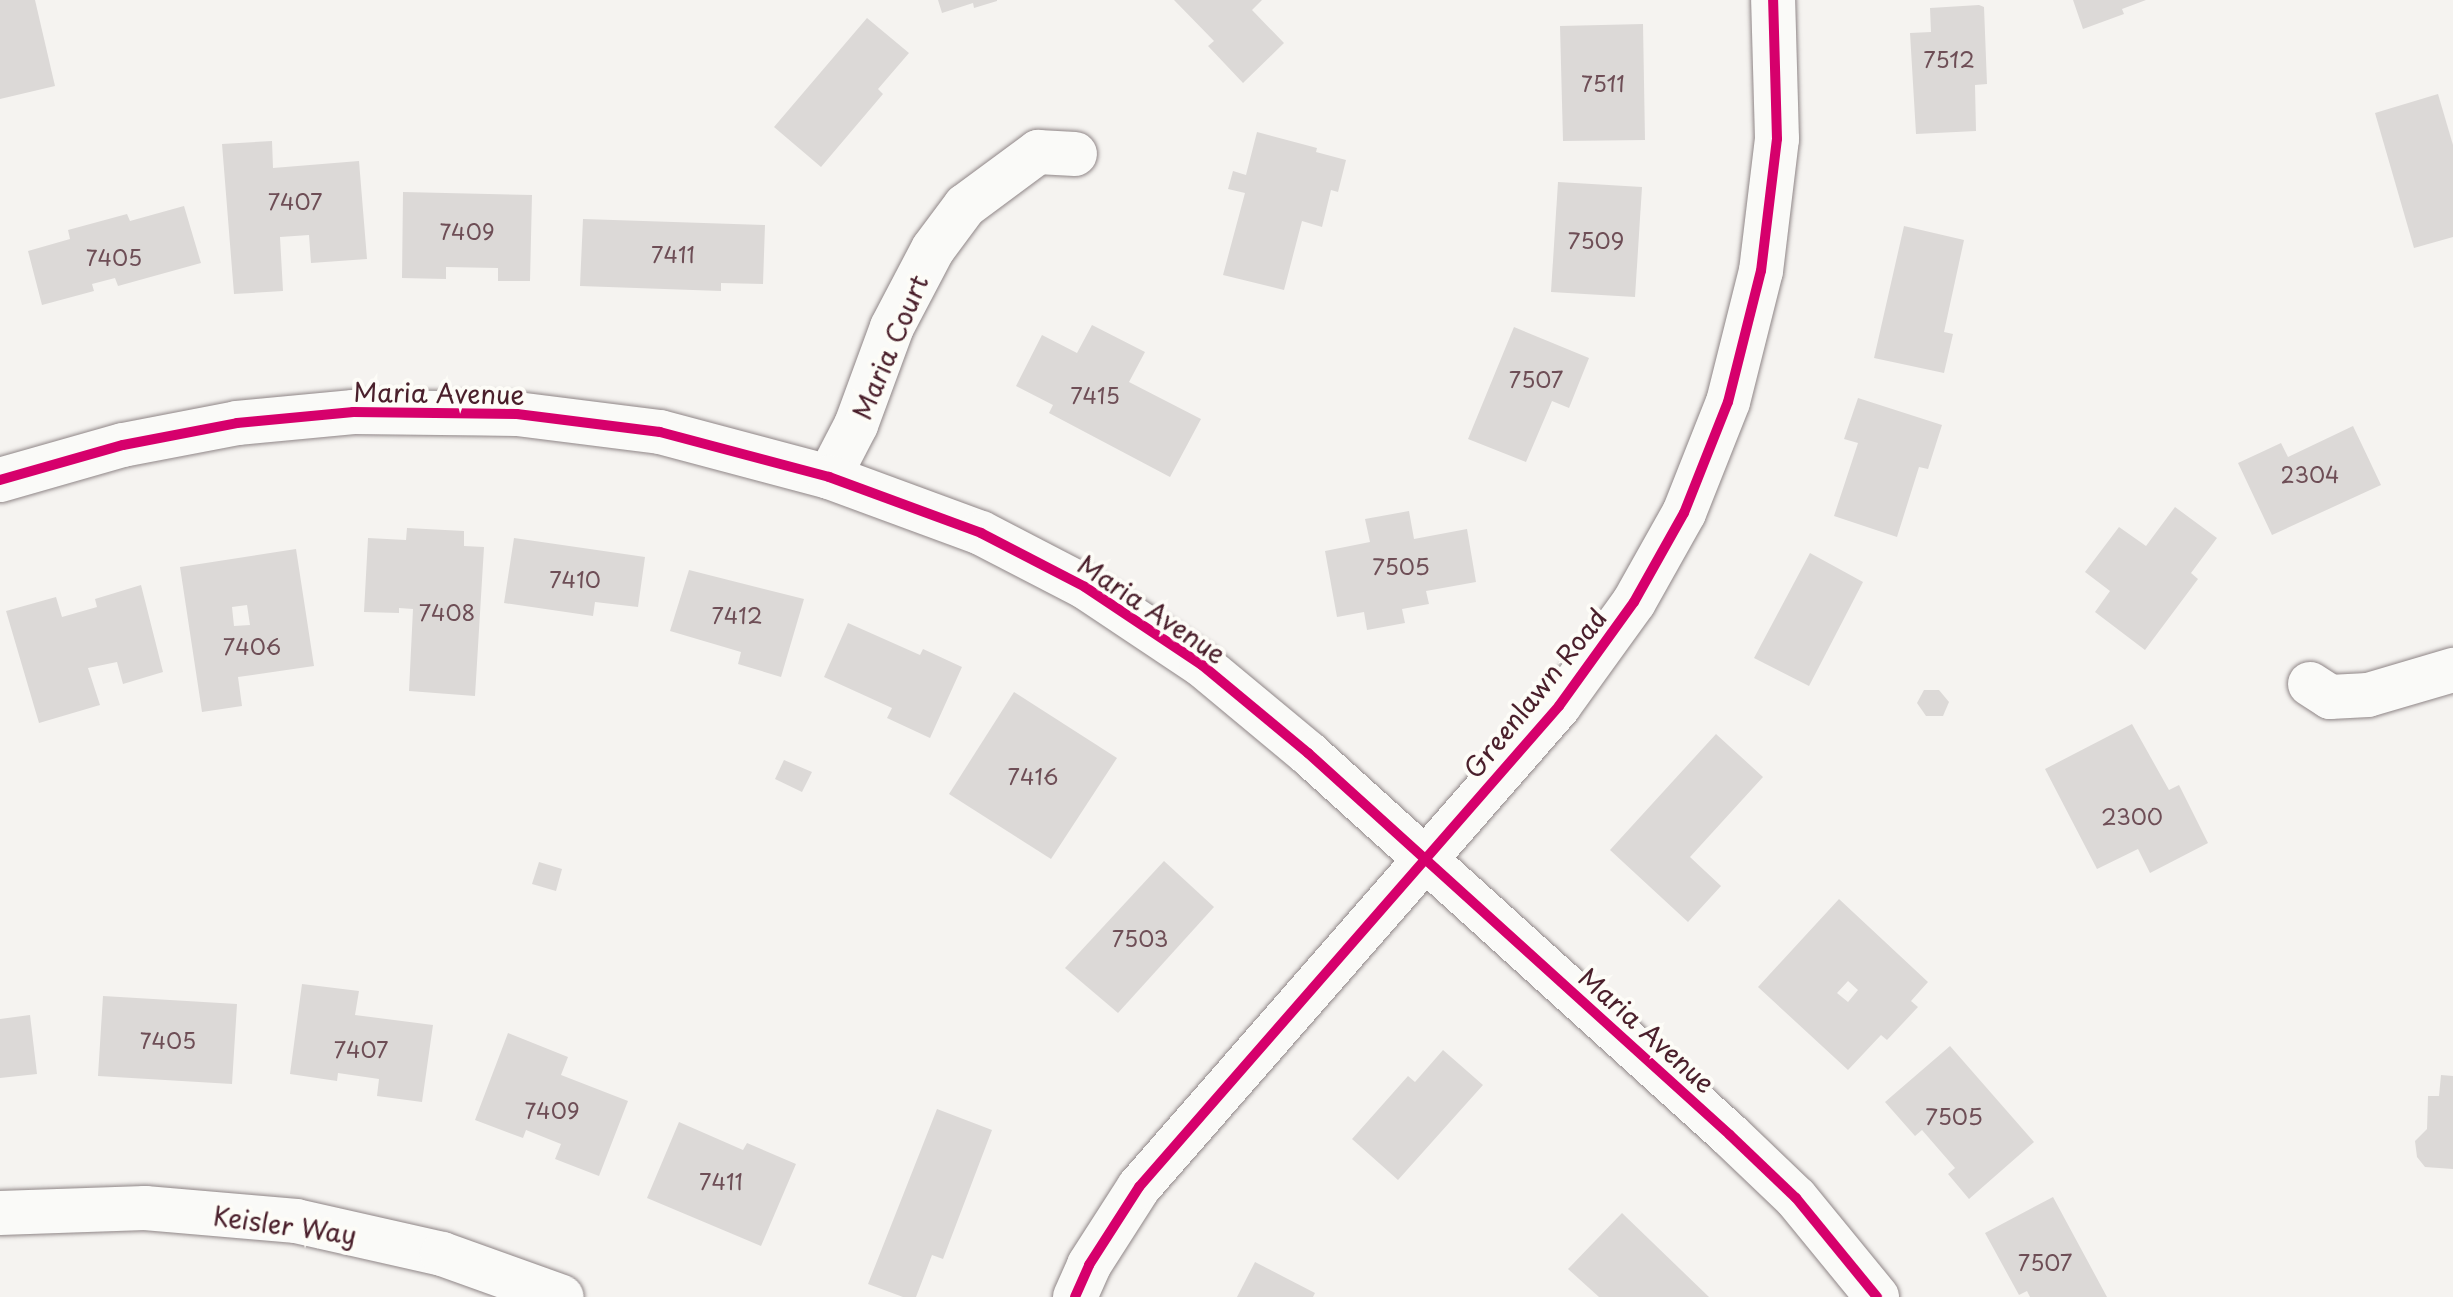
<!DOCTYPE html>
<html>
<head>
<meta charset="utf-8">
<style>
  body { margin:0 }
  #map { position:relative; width:2453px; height:1297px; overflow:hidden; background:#f5f3f0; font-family:"Playpen Sans",sans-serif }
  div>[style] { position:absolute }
  .building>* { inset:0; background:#dcd9d7 }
  .roads { filter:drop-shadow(0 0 2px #8f8687) drop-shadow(0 0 2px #8f8687) }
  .minor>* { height:44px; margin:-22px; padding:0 22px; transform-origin:22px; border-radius:22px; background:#fafaf8 }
  .cycleway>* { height:10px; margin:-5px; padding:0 5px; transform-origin:5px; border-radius:5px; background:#d6006c }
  span { translate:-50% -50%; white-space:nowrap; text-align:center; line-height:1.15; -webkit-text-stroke:8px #fdfcf7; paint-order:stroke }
  .number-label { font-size:22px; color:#6e4e56 }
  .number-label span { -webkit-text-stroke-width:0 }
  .street-label { font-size:26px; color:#4a1f2b }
</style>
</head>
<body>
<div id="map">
  <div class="building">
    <i style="clip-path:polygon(0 0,35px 0,55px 86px,0 99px)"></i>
    <i style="clip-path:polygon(938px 0,997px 0,997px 1px,974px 8px,973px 3px,942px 13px)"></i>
    <i style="clip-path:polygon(1174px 0,1262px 0,1252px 10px,1284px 43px,1243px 83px,1208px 46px,1214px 41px)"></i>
    <i style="clip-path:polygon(2073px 0,2146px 0,2122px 9px,2124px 14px,2083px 29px)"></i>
    <i style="clip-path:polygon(1979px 5px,1984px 7px,1987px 84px,1975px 85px,1976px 131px,1916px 134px,1910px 33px,1931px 32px,1930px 8px)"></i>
    <i style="clip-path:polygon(867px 18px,909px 53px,878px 89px,883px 94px,821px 167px,774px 127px)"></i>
    <i style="clip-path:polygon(1643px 24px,1645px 140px,1563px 141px,1560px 26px)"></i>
    <i style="clip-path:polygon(2438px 94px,2453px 145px,2453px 237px,2414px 248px,2375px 113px)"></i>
    <i style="clip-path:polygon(1257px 132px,1317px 148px,1316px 152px,1346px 160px,1338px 192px,1331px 190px,1322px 227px,1302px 221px,1284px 290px,1223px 275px,1245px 193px,1228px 189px,1233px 171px,1246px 175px)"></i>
    <i style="clip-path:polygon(272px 141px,273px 168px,359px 161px,367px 259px,311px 263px,309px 235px,280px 237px,283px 291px,234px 294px,222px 144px)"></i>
    <i style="clip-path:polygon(1558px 182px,1642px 187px,1635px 297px,1551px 292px)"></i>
    <i style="clip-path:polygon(403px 192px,532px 195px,530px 281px,498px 281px,498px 268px,446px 267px,446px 279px,402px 278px)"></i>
    <i style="clip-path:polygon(184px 206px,201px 263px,118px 286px,115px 278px,92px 284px,94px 291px,42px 305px,28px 251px,70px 239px,68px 230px,127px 214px,130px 221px)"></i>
    <i style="clip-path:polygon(583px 219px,765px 225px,763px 284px,721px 283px,721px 291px,580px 286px)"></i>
    <i style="clip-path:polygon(1904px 226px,1964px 240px,1944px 332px,1953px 334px,1944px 373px,1874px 358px)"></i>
    <i style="clip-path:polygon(1092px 325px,1145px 352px,1129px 382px,1201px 419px,1170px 477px,1049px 413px,1053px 405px,1016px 386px,1042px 335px,1077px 353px)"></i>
    <i style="clip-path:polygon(1514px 327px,1589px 358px,1569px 408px,1552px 401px,1526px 462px,1468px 439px)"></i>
    <i style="clip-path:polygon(1858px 398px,1942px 425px,1928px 469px,1919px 467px,1897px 537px,1834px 516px,1858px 443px,1844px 439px)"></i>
    <i style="clip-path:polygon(2353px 426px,2381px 485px,2272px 535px,2238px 463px,2281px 443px,2288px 457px)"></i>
    <i style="clip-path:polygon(2175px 507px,2217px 538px,2191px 573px,2198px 579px,2145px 650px,2095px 612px,2110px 591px,2085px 572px,2119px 527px,2146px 546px)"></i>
    <i style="clip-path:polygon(1409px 511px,1414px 539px,1467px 529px,1476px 582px,1426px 591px,1429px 604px,1402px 609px,1405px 623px,1367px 630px,1364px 612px,1337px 617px,1325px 551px,1370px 542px,1365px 519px)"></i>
    <i style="clip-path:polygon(407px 528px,464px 531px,464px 546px,484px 547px,475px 696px,409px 691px,413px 609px,399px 608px,399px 613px,364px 612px,368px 538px,406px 540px)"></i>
    <i style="clip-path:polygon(514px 538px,645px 557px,638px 607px,595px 602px,593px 616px,504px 603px)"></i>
    <i style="clip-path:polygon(evenodd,296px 549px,314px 666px,238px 677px,242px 706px,202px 712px,180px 567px,296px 549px,247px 605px,250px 625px,234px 626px,232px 607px,247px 605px)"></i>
    <i style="clip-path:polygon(1810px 553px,1863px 582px,1809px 686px,1754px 658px)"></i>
    <i style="clip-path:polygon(689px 570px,804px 599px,781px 677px,738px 664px,741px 652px,670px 631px)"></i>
    <i style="clip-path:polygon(141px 585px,163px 672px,123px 684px,117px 662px,88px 668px,100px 705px,39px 723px,6px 611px,56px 597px,62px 617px,97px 607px,95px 599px)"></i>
    <i style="clip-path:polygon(848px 623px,920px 655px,923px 649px,962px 667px,930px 738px,887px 718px,892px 708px,824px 677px)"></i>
    <i style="clip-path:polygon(1924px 690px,1939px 690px,1949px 702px,1943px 716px,1926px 716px,1917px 703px)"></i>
    <i style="clip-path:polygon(1014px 692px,1117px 758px,1051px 859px,949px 794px)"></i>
    <i style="clip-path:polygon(2132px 724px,2169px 790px,2179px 785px,2208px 843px,2150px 873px,2138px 849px,2097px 869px,2045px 769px)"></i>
    <i style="clip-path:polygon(1716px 734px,1763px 777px,1690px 857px,1721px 886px,1688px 922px,1610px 850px)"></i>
    <i style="clip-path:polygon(784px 760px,812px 772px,802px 792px,775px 779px)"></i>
    <i style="clip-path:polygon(1164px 861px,1214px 907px,1118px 1013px,1065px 968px)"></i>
    <i style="clip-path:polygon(539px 862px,562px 869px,556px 891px,532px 884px)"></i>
    <i style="clip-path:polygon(evenodd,1839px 899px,1928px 982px,1911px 1001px,1918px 1007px,1887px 1040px,1881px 1035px,1848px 1070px,1758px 987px,1839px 899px,1848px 981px,1858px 990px,1848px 1002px,1837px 993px,1848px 981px)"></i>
    <i style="clip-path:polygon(302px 984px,359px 991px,355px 1015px,433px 1025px,422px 1102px,377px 1096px,379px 1079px,338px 1073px,337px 1081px,290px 1074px)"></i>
    <i style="clip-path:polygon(103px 996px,237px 1004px,232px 1084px,98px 1076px)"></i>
    <i style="clip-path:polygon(30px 1015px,37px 1074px,0 1078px,0 1019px)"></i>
    <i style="clip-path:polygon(508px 1033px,568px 1057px,561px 1075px,628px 1101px,599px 1176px,555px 1159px,561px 1144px,526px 1130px,523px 1138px,475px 1120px)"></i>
    <i style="clip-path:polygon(1950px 1046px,2034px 1142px,1969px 1199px,1948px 1174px,1955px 1168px,1922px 1130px,1915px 1136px,1885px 1102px)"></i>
    <i style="clip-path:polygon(1443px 1050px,1483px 1085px,1398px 1180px,1352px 1139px,1408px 1076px,1415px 1082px)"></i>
    <i style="clip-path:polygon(2441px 1075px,2453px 1076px,2453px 1169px,2425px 1167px,2417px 1157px,2415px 1141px,2427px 1129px,2428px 1096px,2439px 1096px)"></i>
    <i style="clip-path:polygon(937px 1109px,992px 1130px,943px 1259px,932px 1255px,916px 1297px,903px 1297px,868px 1284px)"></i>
    <i style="clip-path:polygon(679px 1122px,743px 1150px,747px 1143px,796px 1164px,761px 1246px,647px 1198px)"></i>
    <i style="clip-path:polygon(2053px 1197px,2107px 1297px,2030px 1297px,2027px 1291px,2019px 1295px,1985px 1233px)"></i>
    <i style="clip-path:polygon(1622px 1213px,1709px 1297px,1599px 1297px,1568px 1269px)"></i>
    <i style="clip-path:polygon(1255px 1262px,1315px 1293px,1313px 1297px,1237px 1297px)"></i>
  </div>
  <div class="roads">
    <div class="minor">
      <i style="left:829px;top:477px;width:59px;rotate:-62.6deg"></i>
      <i style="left:856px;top:425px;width:104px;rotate:-69.8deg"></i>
      <i style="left:892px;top:327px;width:88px;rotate:-62.3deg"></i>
      <i style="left:933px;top:249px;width:54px;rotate:-53.3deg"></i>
      <i style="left:965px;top:206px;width:91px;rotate:-36.5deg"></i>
      <i style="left:1038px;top:152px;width:37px;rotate:3deg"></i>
      <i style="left:0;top:480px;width:128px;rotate:-15.9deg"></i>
      <i style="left:123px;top:445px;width:116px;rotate:-10.9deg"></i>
      <i style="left:237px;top:423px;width:117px;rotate:-5.4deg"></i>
      <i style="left:353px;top:412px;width:164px;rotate:0.7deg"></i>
      <i style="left:517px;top:414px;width:144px;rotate:7.2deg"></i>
      <i style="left:660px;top:432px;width:175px;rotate:14.9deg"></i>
      <i style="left:829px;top:477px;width:162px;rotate:20.2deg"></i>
      <i style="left:981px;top:533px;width:117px;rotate:27.4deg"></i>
      <i style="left:1085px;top:587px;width:141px;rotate:33.7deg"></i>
      <i style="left:1202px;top:665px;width:138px;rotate:39.7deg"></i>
      <i style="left:1308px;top:753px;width:569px;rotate:42.15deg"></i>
      <i style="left:1730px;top:1135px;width:91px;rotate:43.7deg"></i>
      <i style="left:1796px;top:1198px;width:128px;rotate:50.7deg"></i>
      <i style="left:2310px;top:684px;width:24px;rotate:33deg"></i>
      <i style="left:2330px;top:697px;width:38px;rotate:-3deg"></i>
      <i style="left:2368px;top:695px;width:89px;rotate:-16.4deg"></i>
      <i style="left:0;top:1213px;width:145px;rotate:-2deg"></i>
      <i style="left:145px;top:1208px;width:152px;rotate:4.9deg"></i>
      <i style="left:296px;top:1221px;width:150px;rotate:12.7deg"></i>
      <i style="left:442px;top:1254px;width:127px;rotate:19.7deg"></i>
      <i style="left:1075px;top:1297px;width:35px;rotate:-66deg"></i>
      <i style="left:1089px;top:1265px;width:93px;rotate:-57.3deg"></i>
      <i style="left:1139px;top:1187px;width:639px;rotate:-48.87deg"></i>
      <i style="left:1559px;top:706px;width:128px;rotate:-54.2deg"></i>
      <i style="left:1634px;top:602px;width:102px;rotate:-60.7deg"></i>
      <i style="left:1684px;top:513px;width:119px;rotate:-68.4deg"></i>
      <i style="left:1728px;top:402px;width:135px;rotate:-75.9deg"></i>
      <i style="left:1761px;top:271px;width:133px;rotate:-83.1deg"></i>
      <i style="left:1777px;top:139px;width:139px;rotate:-91.6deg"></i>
    </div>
  </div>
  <div class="cycleway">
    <i style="left:0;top:480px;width:128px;rotate:-15.9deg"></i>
    <i style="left:123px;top:445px;width:116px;rotate:-10.9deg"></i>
    <i style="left:237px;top:423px;width:117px;rotate:-5.4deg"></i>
    <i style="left:353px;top:412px;width:164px;rotate:0.7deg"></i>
    <i style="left:517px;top:414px;width:144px;rotate:7.2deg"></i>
    <i style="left:660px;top:432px;width:175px;rotate:14.9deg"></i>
    <i style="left:829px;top:477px;width:162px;rotate:20.2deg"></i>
    <i style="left:981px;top:533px;width:117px;rotate:27.4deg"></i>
    <i style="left:1085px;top:587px;width:141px;rotate:33.7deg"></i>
    <i style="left:1202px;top:665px;width:138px;rotate:39.7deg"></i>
    <i style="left:1308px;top:753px;width:569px;rotate:42.15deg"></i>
    <i style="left:1730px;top:1135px;width:91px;rotate:43.7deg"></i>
    <i style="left:1796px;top:1198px;width:128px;rotate:50.7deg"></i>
    <i style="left:1075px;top:1297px;width:35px;rotate:-66deg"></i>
    <i style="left:1089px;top:1265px;width:93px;rotate:-57.3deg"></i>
    <i style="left:1139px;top:1187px;width:639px;rotate:-48.87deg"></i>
    <i style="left:1559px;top:706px;width:128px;rotate:-54.2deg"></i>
    <i style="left:1634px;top:602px;width:102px;rotate:-60.7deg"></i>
    <i style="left:1684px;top:513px;width:119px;rotate:-68.4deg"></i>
    <i style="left:1728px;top:402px;width:135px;rotate:-75.9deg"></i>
    <i style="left:1761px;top:271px;width:133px;rotate:-83.1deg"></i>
    <i style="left:1777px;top:139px;width:139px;rotate:-91.6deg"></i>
  </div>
  <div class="number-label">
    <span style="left:1949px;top:59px">7512</span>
    <span style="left:1603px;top:83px">7511</span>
    <span style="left:295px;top:201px">7407</span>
    <span style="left:467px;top:231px">7409</span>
    <span style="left:1596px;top:240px">7509</span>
    <span style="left:673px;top:254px">7411</span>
    <span style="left:114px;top:257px">7405</span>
    <span style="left:1536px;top:379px">7507</span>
    <span style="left:1095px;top:395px">7415</span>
    <span style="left:2310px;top:474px">2304</span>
    <span style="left:1401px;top:566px">7505</span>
    <span style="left:575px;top:579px">7410</span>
    <span style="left:447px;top:612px">7408</span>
    <span style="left:737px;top:615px">7412</span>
    <span style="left:252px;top:646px">7406</span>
    <span style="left:1033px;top:776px">7416</span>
    <span style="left:2132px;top:816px">2300</span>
    <span style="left:1140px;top:938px">7503</span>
    <span style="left:168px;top:1040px">7405</span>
    <span style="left:361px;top:1049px">7407</span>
    <span style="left:552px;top:1110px">7409</span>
    <span style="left:1954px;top:1116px">7505</span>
    <span style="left:721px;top:1181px">7411</span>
    <span style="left:2045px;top:1262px">7507</span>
  </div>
  <div class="street-label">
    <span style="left:890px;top:347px;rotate:-67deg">Maria Court</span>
    <span style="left:439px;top:393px;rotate:1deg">Maria Avenue</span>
    <span style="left:1152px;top:609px;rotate:34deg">Maria Avenue</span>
    <span style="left:1535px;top:693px;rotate:-51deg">Greenlawn Road</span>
    <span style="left:1647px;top:1030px;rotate:42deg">Maria Avenue</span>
    <span style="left:285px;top:1225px;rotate:8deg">Keisler Way</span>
  </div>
</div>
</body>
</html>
